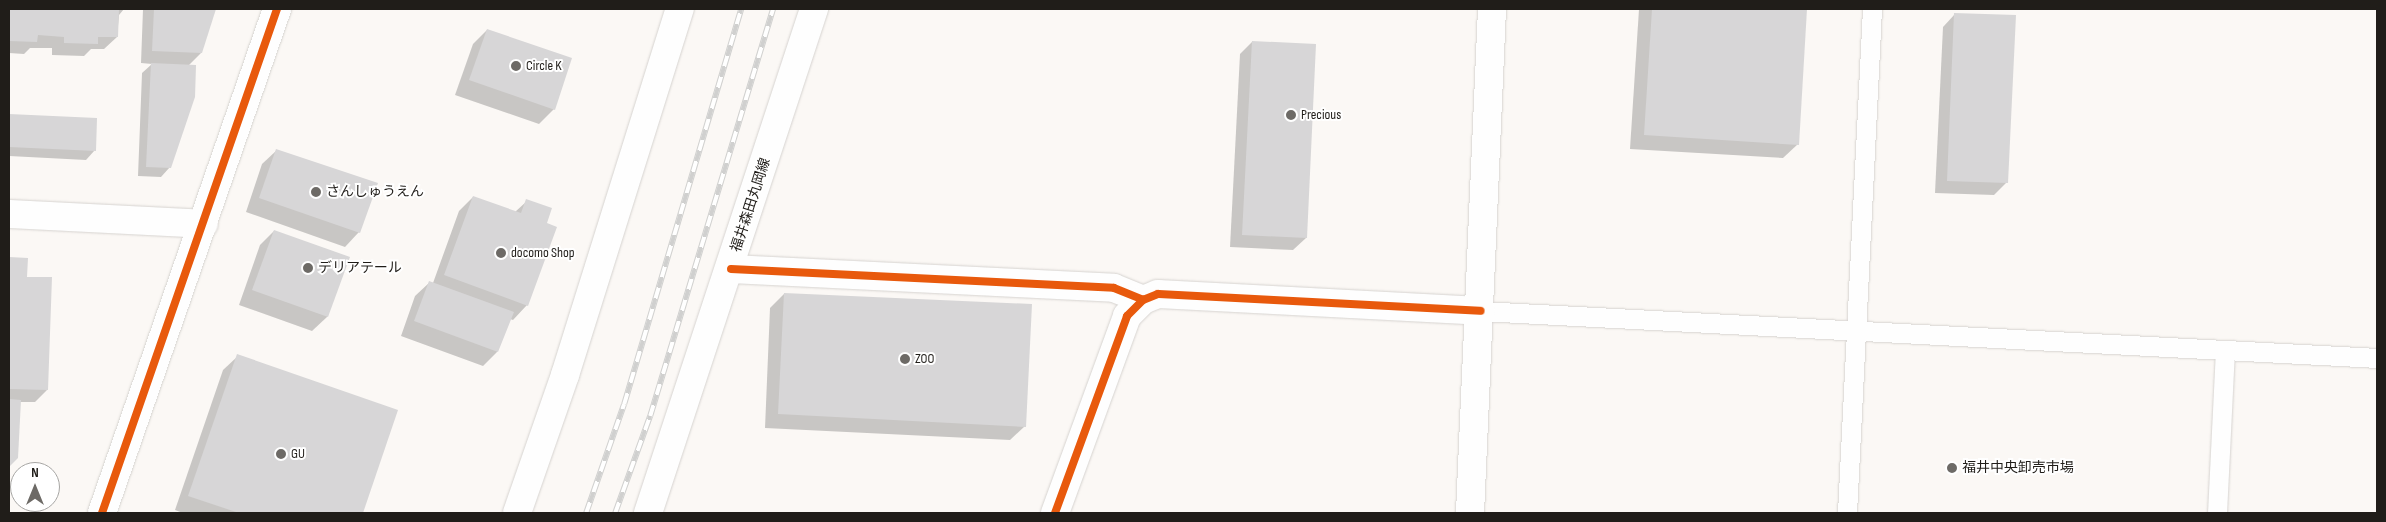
<!DOCTYPE html>
<html>
<head>
<meta charset="utf-8">
<style>
  body { margin:0 }
  #map { position:relative; width:2386px; height:522px; overflow:hidden; background:#fbf8f5; font-family:"Sofia Sans Condensed","Noto Sans JP",sans-serif }
  div>[style] { position:absolute }
  .shadow>* { inset:0; background:#0003 }
  .building>* { inset:0; background:#d7d6d7 }
  .roads { filter:drop-shadow(0 0 1px #d6d3d0) drop-shadow(0 0 1px #d6d3d0) }
  .service>* { height:19px; margin:-9.5px; padding:0 9.5px; transform-origin:9.5px; border-radius:9.5px; background:#fefefe }
  .minor>* { height:28px; margin:-14px; padding:0 14px; transform-origin:14px; border-radius:14px; background:#fefefe }
  .tertiary>* { height:28px; margin:-14px; padding:0 14px; transform-origin:14px; border-radius:14px; background:#fefefe }
  .secondary>* { height:28px; margin:-14px; padding:0 14px; transform-origin:14px; border-radius:14px; background:#fefefe }
  .rail>* { height:5.5px; margin-top:-2.75px; transform-origin:0; background:repeating-linear-gradient(90deg,#fff 0 11px,#d0d0cf 0 22px); box-sizing:border-box; border-block:1px solid #d0d0cf }
  .cycleway>* { height:8px; margin:-4px; padding:0 4px; transform-origin:4px; border-radius:4px; background:#e8590c }
  .dots>* { width:14px; height:14px; translate:-50% -50%; box-sizing:border-box; border:2px solid #fff; border-radius:50% }
  span { translate:-50% -50%; white-space:nowrap; text-align:center; line-height:1.15; -webkit-text-stroke:4px #fff; paint-order:stroke }
  .poi-label { font-size:14px; color:#201d19 }
  .left { translate:0 -50%; text-align:left }
  .street-label { font-size:14px; color:#201d19 }
  .frame { position:absolute; inset:0; border:10px solid #201d19; pointer-events:none }
  .north { position:absolute; left:10px; top:462px; width:50px; height:50px; box-sizing:border-box; background:#fff; border:1px solid #a6a5a3; border-radius:50%; rotate:0deg; font-size:14px; font-weight:700; line-height:20px; text-align:center; color:#201d19 }
  .north::after { content:''; display:block; margin:auto; width:18px; height:22px; background:#6d6a66; clip-path:polygon(50% 0,100% 100%,50% 72%,0 100%) }
</style>
</head>
<body>
<div id="map">
  <div class="shadow">
    <i style="clip-path:polygon(9px 9px,124px 9px,119px 15px,117px 37px,104px 49px,91px 49px,84px 56px,52px 55px,52px 48px,30px 48px,24px 54px,9px 53px)"></i>
    <i style="clip-path:polygon(143px 9px,215px 9px,201px 53px,188px 66px,170px 167px,161px 177px,138px 176px,142px 73px,152px 64px,141px 63px)"></i>
    <i style="clip-path:polygon(1639px 9px,1806px 9px,1798px 144px,1783px 158px,1630px 149px)"></i>
    <i style="clip-path:polygon(1955px 14px,2007px 182px,1994px 195px,1935px 193px,1943px 27px)"></i>
    <i style="clip-path:polygon(487px 30px,554px 109px,539px 124px,455px 95px,473px 44px)"></i>
    <i style="clip-path:polygon(1252px 42px,1306px 238px,1293px 250px,1230px 247px,1240px 54px)"></i>
    <i style="clip-path:polygon(9px 115px,96px 119px,95px 150px,86px 160px,9px 156px)"></i>
    <i style="clip-path:polygon(277px 150px,359px 232px,345px 247px,246px 212px,262px 164px)"></i>
    <i style="clip-path:polygon(473px 197px,515px 212px,527px 201px,527px 305px,513px 320px,510px 319px,497px 352px,483px 366px,401px 336px,415px 296px,430px 282px,433px 283px,459px 211px)"></i>
    <i style="clip-path:polygon(274px 231px,348px 257px,327px 317px,312px 331px,239px 305px,260px 245px)"></i>
    <i style="clip-path:polygon(9px 259px,27px 259px,26px 278px,47px 390px,35px 402px,20px 402px,17px 458px,9px 466px)"></i>
    <i style="clip-path:polygon(784px 294px,1025px 426px,1010px 440px,765px 428px,770px 308px)"></i>
    <i style="clip-path:polygon(238px 356px,397px 411px,361px 513px,183px 513px,175px 510px,223px 370px)"></i>
  </div>
  <div class="building">
    <i style="clip-path:polygon(9px 9px,119px 9px,118px 37px,98px 37px,98px 44px,64px 43px,64px 37px,38px 35px,37px 42px,9px 41px)"></i>
    <i style="clip-path:polygon(154px 9px,216px 9px,202px 53px,152px 51px)"></i>
    <i style="clip-path:polygon(1652px 9px,1807px 9px,1799px 145px,1644px 135px)"></i>
    <i style="clip-path:polygon(1954px 13px,2016px 15px,2008px 183px,1947px 181px)"></i>
    <i style="clip-path:polygon(487px 29px,572px 58px,555px 110px,469px 80px)"></i>
    <i style="clip-path:polygon(1252px 41px,1316px 44px,1307px 238px,1242px 235px)"></i>
    <i style="clip-path:polygon(151px 63px,196px 65px,195px 97px,171px 168px,146px 167px)"></i>
    <i style="clip-path:polygon(9px 114px,97px 118px,96px 151px,9px 147px)"></i>
    <i style="clip-path:polygon(276px 149px,378px 183px,360px 233px,259px 198px)"></i>
    <i style="clip-path:polygon(473px 196px,521px 213px,526px 199px,552px 208px,547px 223px,557px 227px,528px 306px,444px 275px)"></i>
    <i style="clip-path:polygon(274px 230px,350px 257px,328px 317px,252px 290px)"></i>
    <i style="clip-path:polygon(9px 257px,28px 258px,27px 277px,52px 277px,48px 390px,9px 389px)"></i>
    <i style="clip-path:polygon(429px 281px,514px 312px,498px 352px,414px 321px)"></i>
    <i style="clip-path:polygon(784px 293px,1032px 304px,1026px 427px,778px 414px)"></i>
    <i style="clip-path:polygon(237px 354px,398px 410px,363px 513px,239px 513px,188px 496px)"></i>
    <i style="clip-path:polygon(9px 399px,21px 400px,18px 458px,9px 467px)"></i>
  </div>
  <div class="roads">
    <div class="service">
      <i style="left:1481px;top:311px;width:897px;rotate:3deg"></i>
      <i style="left:1847px;top:513px;width:505px;rotate:-87.16deg"></i>
      <i style="left:2217px;top:513px;width:162px;rotate:-87.2deg"></i>
    </div>
    <div class="minor">
      <i style="left:9px;top:214px;width:195px;rotate:2.9deg"></i>
      <i style="left:731px;top:269px;width:383px;rotate:2.8deg"></i>
      <i style="left:1114px;top:288px;width:31px;rotate:22deg"></i>
      <i style="left:102px;top:513px;width:534px;rotate:-70.85deg"></i>
      <i style="left:1055px;top:513px;width:210px;rotate:-69.9deg"></i>
      <i style="left:1127px;top:316px;width:23px;rotate:-45deg"></i>
      <i style="left:1143px;top:300px;width:16px;rotate:-22deg"></i>
      <i style="left:1158px;top:294px;width:323px;rotate:3deg"></i>
    </div>
    <div class="tertiary">
      <i style="left:1470px;top:513px;width:504px;rotate:-87.5deg"></i>
    </div>
    <div class="secondary">
      <i style="left:517px;top:513px;width:146px;rotate:-70.8deg"></i>
      <i style="left:565px;top:375px;width:384px;rotate:-72.6deg"></i>
      <i style="left:648px;top:513px;width:531px;rotate:-71.77deg"></i>
    </div>
  </div>
  <div class="rail">
    <i style="left:586px;top:513px;width:115px;rotate:-70.8deg"></i>
    <i style="left:624px;top:404px;width:412px;rotate:-73.5deg"></i>
    <i style="left:615px;top:513px;width:103px;rotate:-70.2deg"></i>
    <i style="left:650px;top:416px;width:425px;rotate:-73.2deg"></i>
  </div>
  <div class="cycleway">
    <i style="left:731px;top:269px;width:383px;rotate:2.8deg"></i>
    <i style="left:1114px;top:288px;width:31px;rotate:22deg"></i>
    <i style="left:102px;top:513px;width:534px;rotate:-70.85deg"></i>
    <i style="left:1055px;top:513px;width:210px;rotate:-69.9deg"></i>
    <i style="left:1127px;top:316px;width:23px;rotate:-45deg"></i>
    <i style="left:1143px;top:300px;width:16px;rotate:-22deg"></i>
    <i style="left:1158px;top:294px;width:323px;rotate:3deg"></i>
  </div>
  <div class="dots">
    <i style="left:516px;top:66px;background:#6d6a66"></i>
    <i style="left:1291px;top:115px;background:#6d6a66"></i>
    <i style="left:316px;top:192px;background:#6d6a66"></i>
    <i style="left:501px;top:253px;background:#6d6a66"></i>
    <i style="left:308px;top:268px;background:#6d6a66"></i>
    <i style="left:905px;top:359px;background:#6d6a66"></i>
    <i style="left:281px;top:454px;background:#6d6a66"></i>
    <i style="left:1952px;top:468px;background:#6d6a66"></i>
  </div>
  <div class="poi-label">
    <span class="left" style="left:526px;top:66px">Circle K</span>
    <span class="left" style="left:1301px;top:115px">Precious</span>
    <span class="left" style="left:326px;top:192px">さんしゅうえん</span>
    <span class="left" style="left:511px;top:253px">docomo Shop</span>
    <span class="left" style="left:318px;top:268px">デリアテール</span>
    <span class="left" style="left:915px;top:359px">ZOO</span>
    <span class="left" style="left:291px;top:454px">GU</span>
    <span class="left" style="left:1962px;top:468px">福井中央卸売市場</span>
  </div>
  <div class="street-label">
    <span style="left:751px;top:205px;rotate:-72deg">福井森田丸岡線</span>
  </div>
  <div class="frame"></div>
  <div class="north">N</div>
</div>
</body>
</html>
